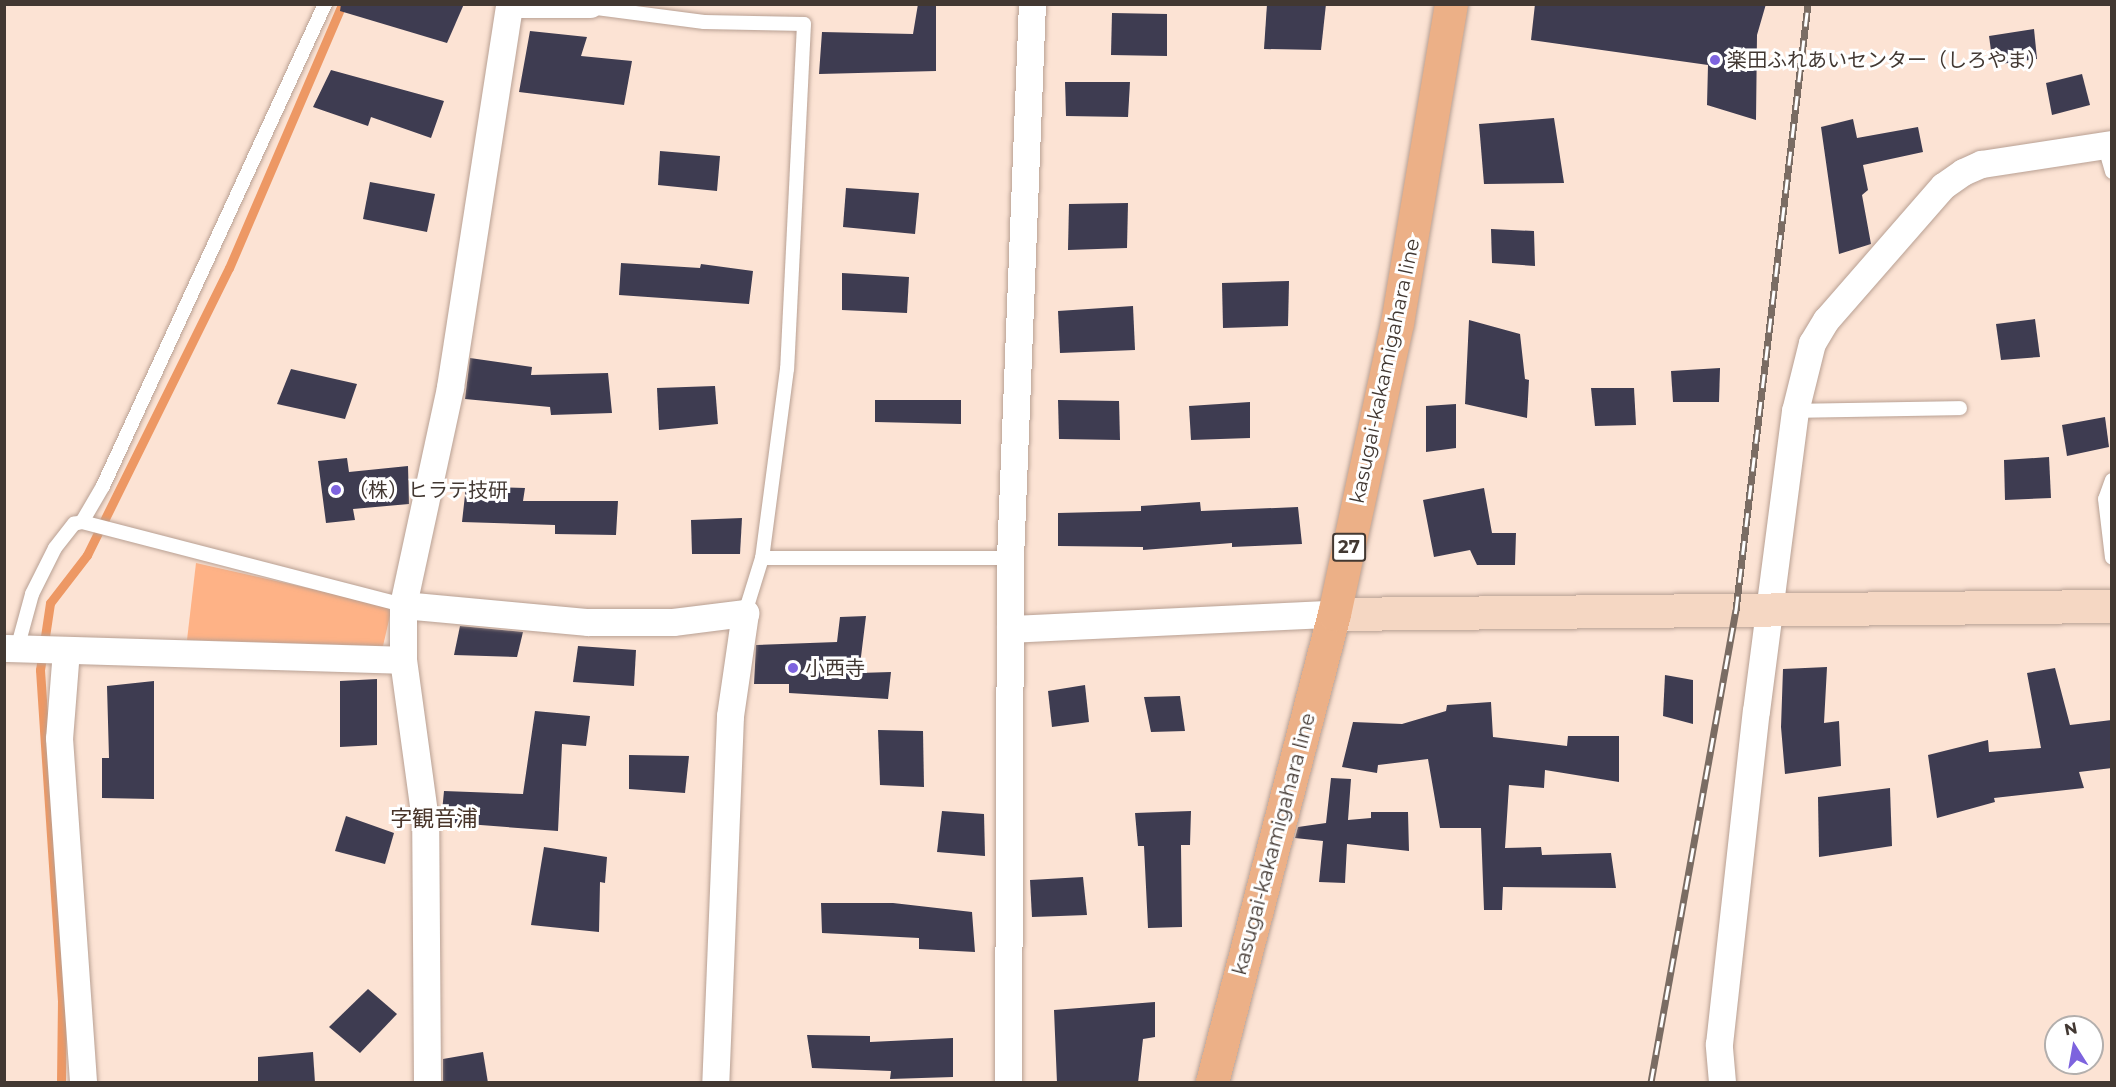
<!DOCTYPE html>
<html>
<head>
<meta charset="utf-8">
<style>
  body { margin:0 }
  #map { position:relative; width:2116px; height:1087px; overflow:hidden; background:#fce3d4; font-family:Montserrat,"Noto Sans JP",sans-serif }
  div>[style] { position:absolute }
  .green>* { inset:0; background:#feb286 }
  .stream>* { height:9px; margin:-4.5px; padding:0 4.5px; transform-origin:4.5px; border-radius:4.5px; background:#ed9864 }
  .building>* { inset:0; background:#3e3c51 }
  .roads { filter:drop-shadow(0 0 2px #b8a093) drop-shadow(0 0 2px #b8a093) }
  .lane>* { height:14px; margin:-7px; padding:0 7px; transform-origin:7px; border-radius:7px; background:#fff }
  .street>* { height:27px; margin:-13.5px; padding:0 13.5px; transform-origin:13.5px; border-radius:13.5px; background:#fff }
  .secondary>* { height:33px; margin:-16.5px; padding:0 16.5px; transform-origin:16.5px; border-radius:16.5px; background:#f5d7c3 }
  .primary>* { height:33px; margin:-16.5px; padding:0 16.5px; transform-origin:16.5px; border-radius:16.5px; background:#ecb087 }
  .rail>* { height:7px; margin-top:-3.5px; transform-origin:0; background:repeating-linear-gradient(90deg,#fff 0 14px,#7a6c63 0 28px); box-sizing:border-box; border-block:2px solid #7a6c63 }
  .dots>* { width:16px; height:16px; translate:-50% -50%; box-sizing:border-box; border:3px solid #fff; border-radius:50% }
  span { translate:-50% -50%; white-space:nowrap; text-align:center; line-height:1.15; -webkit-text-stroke:6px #fff; paint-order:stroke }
  .shield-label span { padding:2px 4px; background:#fff; border:2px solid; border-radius:4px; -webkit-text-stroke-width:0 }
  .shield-label { font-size:18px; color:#423832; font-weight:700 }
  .poi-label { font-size:20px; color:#423832 }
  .left { translate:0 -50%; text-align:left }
  .street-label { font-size:20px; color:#423832 }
  .quarter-label { font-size:22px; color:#483429 }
  .frame { position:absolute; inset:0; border:6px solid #423832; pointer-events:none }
  .north { position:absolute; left:2044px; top:1015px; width:60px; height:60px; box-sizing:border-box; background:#fff; border:2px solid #b3afad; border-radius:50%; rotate:349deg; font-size:16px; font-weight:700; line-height:24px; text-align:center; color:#423832 }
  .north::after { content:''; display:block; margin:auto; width:21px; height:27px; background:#7d63de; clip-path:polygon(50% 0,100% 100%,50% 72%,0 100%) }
</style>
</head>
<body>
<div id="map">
  <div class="green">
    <i style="clip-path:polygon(196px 563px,392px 607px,383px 646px,187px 640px)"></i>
  </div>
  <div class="stream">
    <i style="left:61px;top:1082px;width:81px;rotate:-89.3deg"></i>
    <i style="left:62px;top:1001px;width:332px;rotate:-93.8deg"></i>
    <i style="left:40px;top:670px;width:68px;rotate:-81.5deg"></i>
    <i style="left:50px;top:603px;width:61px;rotate:-52.4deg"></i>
    <i style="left:87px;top:555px;width:320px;rotate:-63.7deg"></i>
    <i style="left:229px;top:268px;width:287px;rotate:-66.8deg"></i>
  </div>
  <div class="building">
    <i style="clip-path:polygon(341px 4px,464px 4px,447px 43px,340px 11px)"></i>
    <i style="clip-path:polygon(918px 4px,936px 4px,936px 71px,819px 74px,822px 32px,913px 34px)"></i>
    <i style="clip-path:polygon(1267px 4px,1326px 4px,1321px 50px,1264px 49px)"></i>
    <i style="clip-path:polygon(1535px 4px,1766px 4px,1757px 35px,1756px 120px,1707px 105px,1708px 65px,1531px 40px)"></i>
    <i style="clip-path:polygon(1112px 13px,1167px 14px,1167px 56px,1111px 55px)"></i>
    <i style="clip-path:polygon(2034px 29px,2037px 59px,1993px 65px,1989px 36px)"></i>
    <i style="clip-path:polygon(530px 31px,587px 37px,581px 56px,632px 61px,624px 105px,519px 92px)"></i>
    <i style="clip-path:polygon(331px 70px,444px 101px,431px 138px,371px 117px,368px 126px,313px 107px)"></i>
    <i style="clip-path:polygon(2082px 74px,2090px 105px,2052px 115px,2046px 83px)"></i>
    <i style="clip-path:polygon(1065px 82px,1130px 82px,1128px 117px,1066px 116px)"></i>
    <i style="clip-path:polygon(1554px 118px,1564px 183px,1484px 184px,1479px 124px)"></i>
    <i style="clip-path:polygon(1853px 119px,1857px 138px,1918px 127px,1923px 152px,1863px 165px,1868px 190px,1862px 195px,1871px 244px,1839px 254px,1821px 127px)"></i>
    <i style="clip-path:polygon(660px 151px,720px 156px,717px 191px,658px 185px)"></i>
    <i style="clip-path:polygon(370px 182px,435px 194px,427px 232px,363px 219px)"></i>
    <i style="clip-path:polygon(846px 188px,919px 193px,915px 234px,843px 227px)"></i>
    <i style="clip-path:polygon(1128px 203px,1127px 248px,1068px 250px,1069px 204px)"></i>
    <i style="clip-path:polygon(1491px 229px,1534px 231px,1535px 266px,1492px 263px)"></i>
    <i style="clip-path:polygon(621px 263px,700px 268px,701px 264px,753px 271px,749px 304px,619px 295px)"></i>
    <i style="clip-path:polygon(842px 273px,909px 277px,907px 313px,842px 310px)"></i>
    <i style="clip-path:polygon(1289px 281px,1288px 326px,1223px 328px,1222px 283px)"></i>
    <i style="clip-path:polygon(1133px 306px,1135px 350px,1060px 353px,1058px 311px)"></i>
    <i style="clip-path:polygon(2035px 319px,2040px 357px,2001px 360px,1996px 324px)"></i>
    <i style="clip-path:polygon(1469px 320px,1520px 334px,1525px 379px,1529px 380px,1527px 418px,1465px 404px)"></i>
    <i style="clip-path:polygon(470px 358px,532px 367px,531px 375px,608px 373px,612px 413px,551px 415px,550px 407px,465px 399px)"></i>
    <i style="clip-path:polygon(1720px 368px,1719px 402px,1673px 402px,1671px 371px)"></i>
    <i style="clip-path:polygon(291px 369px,357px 384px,345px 419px,277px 404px)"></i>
    <i style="clip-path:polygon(715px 386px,718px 424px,659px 430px,657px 388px)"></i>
    <i style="clip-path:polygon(1591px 388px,1634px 388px,1636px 425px,1595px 426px)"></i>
    <i style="clip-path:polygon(875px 400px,961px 400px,961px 424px,875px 422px)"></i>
    <i style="clip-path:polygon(1058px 400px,1119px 401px,1120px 440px,1059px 439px)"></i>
    <i style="clip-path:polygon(1250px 402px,1250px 438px,1191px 440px,1189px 406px)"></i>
    <i style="clip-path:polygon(1456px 404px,1456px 448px,1426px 452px,1426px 406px)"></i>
    <i style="clip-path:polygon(2105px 417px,2109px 447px,2067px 456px,2062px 425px)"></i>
    <i style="clip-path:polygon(2049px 457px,2051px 498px,2005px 500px,2004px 460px)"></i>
    <i style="clip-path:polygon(347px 458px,349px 472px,408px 466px,409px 504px,353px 509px,355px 520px,326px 523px,318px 461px)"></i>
    <i style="clip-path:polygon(466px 486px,525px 488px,523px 501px,618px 501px,616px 535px,555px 534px,555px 525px,462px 522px)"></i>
    <i style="clip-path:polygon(1484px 488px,1492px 533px,1516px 533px,1515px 565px,1477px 565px,1470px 550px,1434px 557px,1423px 500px)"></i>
    <i style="clip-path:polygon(1200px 502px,1201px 511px,1298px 507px,1302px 544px,1232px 547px,1232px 543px,1143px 550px,1143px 547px,1058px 546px,1058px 513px,1141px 511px,1141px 506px)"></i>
    <i style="clip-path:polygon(742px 518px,740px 554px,692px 554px,691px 520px)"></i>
    <i style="clip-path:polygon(866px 616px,859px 673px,891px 672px,888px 699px,789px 693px,789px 684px,754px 684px,756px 645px,837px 642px,840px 617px)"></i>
    <i style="clip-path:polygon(460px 626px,523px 632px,517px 657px,454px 655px)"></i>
    <i style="clip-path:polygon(578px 646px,636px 650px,634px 686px,573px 682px)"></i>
    <i style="clip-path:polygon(1827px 667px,1824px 723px,1839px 721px,1841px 766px,1785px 774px,1781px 727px,1783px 669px)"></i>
    <i style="clip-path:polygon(2055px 668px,2070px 725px,2112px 720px,2112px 768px,2079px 772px,2084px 788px,1994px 798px,1995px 802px,1937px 818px,1928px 755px,1988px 740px,1989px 752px,2041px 748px,2027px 673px)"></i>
    <i style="clip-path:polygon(1665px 675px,1693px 680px,1693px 724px,1663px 716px)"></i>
    <i style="clip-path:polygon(377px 679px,377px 745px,340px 747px,340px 681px)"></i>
    <i style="clip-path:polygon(154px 681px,154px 799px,102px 798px,102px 758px,109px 758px,107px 686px)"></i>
    <i style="clip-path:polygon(1085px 685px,1089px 722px,1052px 727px,1048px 691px)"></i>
    <i style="clip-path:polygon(1180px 696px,1185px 731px,1151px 732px,1144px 697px)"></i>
    <i style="clip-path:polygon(1491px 702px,1493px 737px,1567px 746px,1568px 736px,1619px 736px,1619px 782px,1545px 770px,1544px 788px,1509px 785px,1505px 848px,1541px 847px,1542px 855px,1611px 853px,1616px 888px,1503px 887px,1502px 910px,1484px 910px,1481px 828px,1440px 828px,1428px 759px,1378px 765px,1377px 773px,1342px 767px,1353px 722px,1402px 724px,1446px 711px,1447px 705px)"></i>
    <i style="clip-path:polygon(535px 711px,590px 716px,586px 746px,562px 744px,558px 831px,441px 822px,444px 791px,523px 794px)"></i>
    <i style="clip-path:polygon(878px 730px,923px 731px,924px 787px,880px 785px)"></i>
    <i style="clip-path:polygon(629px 755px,689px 756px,685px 793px,629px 789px)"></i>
    <i style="clip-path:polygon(1331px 778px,1351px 779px,1348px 820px,1371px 818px,1371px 812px,1408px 812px,1409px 851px,1347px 844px,1345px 883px,1319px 882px,1323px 841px,1295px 838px,1298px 827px,1326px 823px)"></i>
    <i style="clip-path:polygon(1890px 788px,1892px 846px,1819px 857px,1818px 797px)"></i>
    <i style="clip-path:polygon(942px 811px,984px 814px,985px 856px,937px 852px)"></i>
    <i style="clip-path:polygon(1191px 811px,1190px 845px,1181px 845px,1182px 927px,1148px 928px,1144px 846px,1138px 846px,1135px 813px)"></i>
    <i style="clip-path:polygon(346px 816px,394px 833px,385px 864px,335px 851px)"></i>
    <i style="clip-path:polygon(544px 847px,607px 857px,605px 883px,600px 882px,599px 932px,531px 925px)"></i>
    <i style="clip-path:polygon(1083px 877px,1087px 915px,1032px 917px,1030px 880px)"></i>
    <i style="clip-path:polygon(821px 903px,893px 903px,972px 912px,975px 952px,919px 949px,919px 938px,822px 933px)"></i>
    <i style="clip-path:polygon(368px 989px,397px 1014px,360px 1053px,329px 1027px)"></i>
    <i style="clip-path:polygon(1155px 1002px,1155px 1037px,1143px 1039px,1138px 1083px,1057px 1083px,1054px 1010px)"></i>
    <i style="clip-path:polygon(807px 1035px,870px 1036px,870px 1042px,953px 1038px,953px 1077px,890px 1079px,891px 1071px,812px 1068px)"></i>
    <i style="clip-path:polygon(313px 1052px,315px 1083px,258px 1083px,258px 1057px)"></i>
    <i style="clip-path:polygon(483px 1052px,488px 1083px,443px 1083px,443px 1059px)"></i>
  </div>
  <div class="roads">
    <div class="lane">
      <i style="left:589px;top:7px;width:116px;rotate:7.4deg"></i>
      <i style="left:704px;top:22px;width:100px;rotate:1.1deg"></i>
      <i style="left:804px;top:24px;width:345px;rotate:92.8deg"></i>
      <i style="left:787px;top:369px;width:191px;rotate:97.5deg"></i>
      <i style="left:762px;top:558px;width:58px;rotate:107.2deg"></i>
      <i style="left:2105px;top:147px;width:26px;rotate:74deg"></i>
      <i style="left:1795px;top:411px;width:165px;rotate:-1deg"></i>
      <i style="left:2112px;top:480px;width:20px;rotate:110deg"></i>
      <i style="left:2105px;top:499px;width:59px;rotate:83.2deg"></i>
      <i style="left:82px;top:522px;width:332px;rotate:14.5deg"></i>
      <i style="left:762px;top:558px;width:248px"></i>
      <i style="left:17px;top:649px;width:57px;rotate:-74.7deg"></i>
      <i style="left:32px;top:594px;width:51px;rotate:-63.4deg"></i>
      <i style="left:55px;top:548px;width:31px;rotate:-52deg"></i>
      <i style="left:74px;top:524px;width:8px;rotate:-14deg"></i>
      <i style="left:82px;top:522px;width:42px;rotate:-59.7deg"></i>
      <i style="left:103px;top:486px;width:531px;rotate:-65.27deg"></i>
    </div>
    <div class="street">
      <i style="left:513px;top:4px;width:77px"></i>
      <i style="left:403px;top:605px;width:186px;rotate:5.3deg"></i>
      <i style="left:588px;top:622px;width:85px"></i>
      <i style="left:673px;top:622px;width:73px;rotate:-7.1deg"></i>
      <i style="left:745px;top:613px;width:104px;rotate:98.3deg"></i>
      <i style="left:730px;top:716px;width:366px;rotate:92.3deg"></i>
      <i style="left:1010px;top:629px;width:324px;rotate:-2.7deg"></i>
      <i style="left:4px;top:648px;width:399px;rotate:1.7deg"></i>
      <i style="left:66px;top:650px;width:88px;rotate:94.5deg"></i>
      <i style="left:59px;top:738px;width:345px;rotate:86deg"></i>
      <i style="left:427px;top:1082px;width:262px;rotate:-90.4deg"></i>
      <i style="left:425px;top:820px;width:162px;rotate:-97.8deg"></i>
      <i style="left:403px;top:660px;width:55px;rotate:-90deg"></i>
      <i style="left:403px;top:605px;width:223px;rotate:-77.8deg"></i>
      <i style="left:450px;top:387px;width:388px;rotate:-81.2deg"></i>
      <i style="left:1008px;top:1082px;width:524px;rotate:-89.78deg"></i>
      <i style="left:1010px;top:558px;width:554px;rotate:-87.73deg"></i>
      <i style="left:1722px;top:1082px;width:38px;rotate:-95deg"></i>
      <i style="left:1719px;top:1044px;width:335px;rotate:-83.7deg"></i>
      <i style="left:1756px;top:711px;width:303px;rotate:-82.6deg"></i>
      <i style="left:1795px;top:411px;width:70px;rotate:-76deg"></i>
      <i style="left:1812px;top:343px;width:27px;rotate:-59deg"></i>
      <i style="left:1826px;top:320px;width:178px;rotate:-48.9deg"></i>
      <i style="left:1943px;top:186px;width:24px;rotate:-35deg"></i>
      <i style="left:1963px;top:172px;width:20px;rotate:-24deg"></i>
      <i style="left:1981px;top:164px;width:133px;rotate:-8.7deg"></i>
    </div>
    <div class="secondary">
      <i style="left:1334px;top:614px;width:778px;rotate:-0.59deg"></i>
    </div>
    <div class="primary">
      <i style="left:1212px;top:1082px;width:484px;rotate:-75.4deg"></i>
      <i style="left:1334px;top:614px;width:298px;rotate:-77.8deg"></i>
      <i style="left:1397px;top:323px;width:324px;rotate:-80.4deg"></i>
    </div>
  </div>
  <div class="rail">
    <i style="left:1651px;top:1082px;width:480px;rotate:-79.8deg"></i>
    <i style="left:1736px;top:610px;width:610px;rotate:-83.22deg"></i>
  </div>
  <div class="dots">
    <i style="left:1715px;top:60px;background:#7d63de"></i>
    <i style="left:336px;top:490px;background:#7d63de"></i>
    <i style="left:793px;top:668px;background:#7d63de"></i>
  </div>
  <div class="shield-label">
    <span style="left:1349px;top:547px">27</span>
  </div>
  <div class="poi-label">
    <span class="left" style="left:1727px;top:60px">楽田ふれあいセンター（しろやま）</span>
    <span class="left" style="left:348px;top:490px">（株）ヒラテ技研</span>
    <span class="left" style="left:805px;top:668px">小西寺</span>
  </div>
  <div class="street-label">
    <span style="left:1385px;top:371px;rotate:-78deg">kasugai-kakamigahara line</span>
    <span style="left:1274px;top:844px;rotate:-75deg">kasugai-kakamigahara line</span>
  </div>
  <div class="quarter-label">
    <span style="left:434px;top:819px">字観音浦</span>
  </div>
  <div class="frame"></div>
  <div class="north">N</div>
</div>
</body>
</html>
